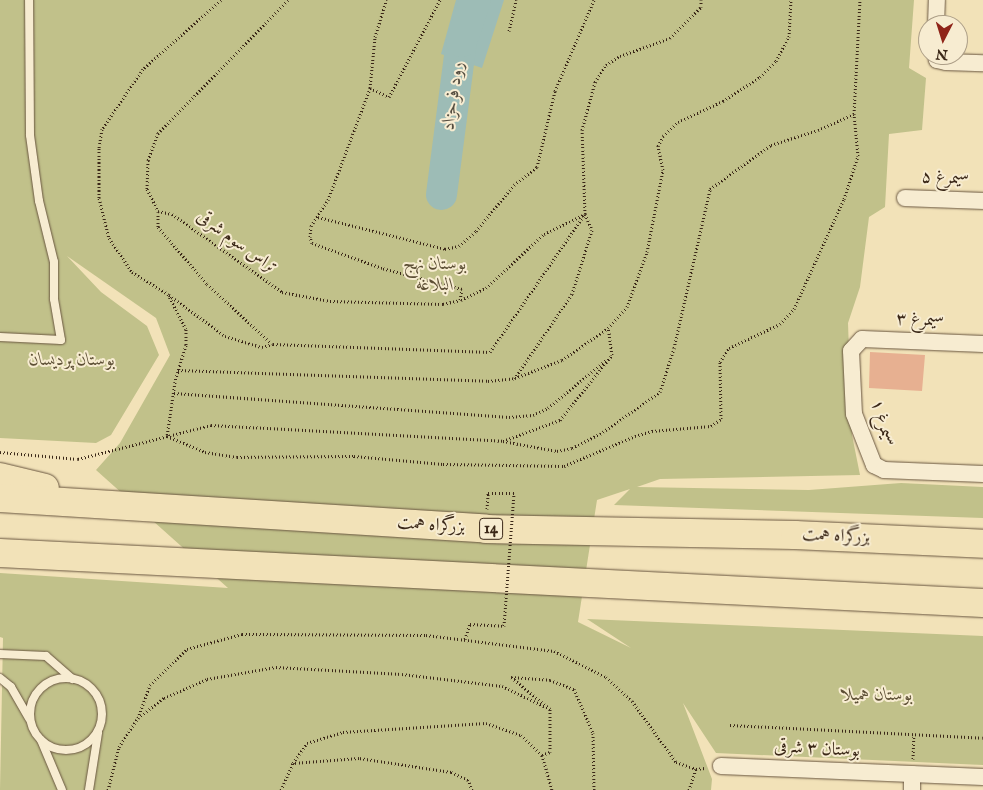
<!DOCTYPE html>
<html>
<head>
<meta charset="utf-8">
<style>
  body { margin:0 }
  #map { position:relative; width:983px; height:790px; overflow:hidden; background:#f2e2b8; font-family:"IM FELL English",Amiri,serif }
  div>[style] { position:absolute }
  .green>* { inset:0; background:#c1c18a }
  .water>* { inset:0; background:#9dbcb6 }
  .river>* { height:31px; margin:-15.5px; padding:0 15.5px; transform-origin:15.5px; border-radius:15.5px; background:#9dbcb6 }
  .building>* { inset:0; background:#e7b091 }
  .path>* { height:3px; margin-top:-1.5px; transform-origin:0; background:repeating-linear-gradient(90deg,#3b2818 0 1px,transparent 0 3.5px) }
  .roads { filter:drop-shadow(0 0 1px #695640) drop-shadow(0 0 1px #695640) }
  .lane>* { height:8px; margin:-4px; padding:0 4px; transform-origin:4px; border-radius:4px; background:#f7ecd1 }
  .lane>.ring { margin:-4px; padding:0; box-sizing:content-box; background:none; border:8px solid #f7ecd1; border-radius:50% }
  .street>* { height:16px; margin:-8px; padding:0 8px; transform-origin:8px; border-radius:8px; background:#f7ecd1 }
  .highway>* { height:28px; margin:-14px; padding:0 14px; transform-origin:14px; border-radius:14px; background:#f2e2b8 }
  .path-bridge>* { height:3px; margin-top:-1.5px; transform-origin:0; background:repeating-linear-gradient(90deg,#3b2818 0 1px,transparent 0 3.5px) }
  span { translate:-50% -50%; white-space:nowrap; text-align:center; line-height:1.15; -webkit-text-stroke:4px #f7ecd1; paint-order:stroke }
  .shield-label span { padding:1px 4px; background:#f7ecd1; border:1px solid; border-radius:4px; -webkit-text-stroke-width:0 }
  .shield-label { font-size:16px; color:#3b2818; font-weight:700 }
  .street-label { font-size:18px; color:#3b2818 }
  .park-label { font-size:18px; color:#5c4e34; font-style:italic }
  .water-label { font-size:19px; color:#544d40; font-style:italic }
  .north { position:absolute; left:918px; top:15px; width:50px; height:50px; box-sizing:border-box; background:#f7ecd1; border:1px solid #ac9e87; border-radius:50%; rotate:185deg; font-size:14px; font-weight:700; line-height:20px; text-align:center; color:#3b2818 }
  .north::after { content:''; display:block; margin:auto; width:18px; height:22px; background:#8f2418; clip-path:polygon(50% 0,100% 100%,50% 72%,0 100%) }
</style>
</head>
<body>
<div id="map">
  <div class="green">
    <i style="clip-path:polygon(0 0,914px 0,909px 68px,926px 78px,922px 130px,889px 134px,885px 207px,869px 217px,860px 287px,848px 323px,852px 435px,860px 475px,660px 479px,637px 487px,809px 490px,901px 483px,983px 487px,983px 518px,614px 505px,630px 489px,597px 500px,578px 622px,631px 648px,587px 619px,983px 636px,983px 765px,716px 753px,683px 703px,712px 779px,711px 790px,0 790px,3px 638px,0 637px,0 573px,228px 588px,96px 470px,120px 443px,170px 355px,156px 318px,67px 256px,101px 292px,147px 326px,159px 355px,111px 435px,96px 443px,0 438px)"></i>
  </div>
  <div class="water">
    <i style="clip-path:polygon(456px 0,504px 0,482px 68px,441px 54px)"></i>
  </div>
  <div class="river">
    <i style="left:441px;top:194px;width:154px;rotate:-82.6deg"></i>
    <i style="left:461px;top:41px;width:43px;rotate:-71.1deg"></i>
  </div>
  <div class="building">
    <i style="clip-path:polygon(870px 352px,925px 355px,922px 391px,869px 388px)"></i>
  </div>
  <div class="path">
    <i style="left:221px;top:0;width:104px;rotate:138.5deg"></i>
    <i style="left:143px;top:69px;width:73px;rotate:124.3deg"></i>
    <i style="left:102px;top:129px;width:19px;rotate:99deg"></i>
    <i style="left:99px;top:148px;width:50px;rotate:90deg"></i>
    <i style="left:99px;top:198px;width:41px;rotate:76deg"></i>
    <i style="left:109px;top:238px;width:41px;rotate:55.9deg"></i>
    <i style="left:132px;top:272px;width:42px;rotate:31.4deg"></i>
    <i style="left:168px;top:294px;width:39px;rotate:63deg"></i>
    <i style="left:186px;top:329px;width:16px;rotate:90deg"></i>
    <i style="left:186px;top:345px;width:39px;rotate:107deg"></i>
    <i style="left:175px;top:382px;width:55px;rotate:98.4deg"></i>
    <i style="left:167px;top:436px;width:41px;rotate:22.8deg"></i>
    <i style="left:205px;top:452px;width:32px;rotate:9deg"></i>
    <i style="left:237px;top:457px;width:117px;rotate:-0.5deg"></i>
    <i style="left:354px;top:456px;width:89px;rotate:5.1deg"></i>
    <i style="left:443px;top:464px;width:121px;rotate:0.9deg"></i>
    <i style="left:564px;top:466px;width:77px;rotate:-22.9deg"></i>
    <i style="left:635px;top:436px;width:18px;rotate:-16deg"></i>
    <i style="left:652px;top:431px;width:59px;rotate:-4.8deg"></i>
    <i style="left:711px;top:426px;width:12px;rotate:-35deg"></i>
    <i style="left:721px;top:419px;width:57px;rotate:-91deg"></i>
    <i style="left:720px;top:362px;width:17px;rotate:-57deg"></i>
    <i style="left:729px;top:348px;width:56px;rotate:-25.2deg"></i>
    <i style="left:780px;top:324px;width:21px;rotate:-47deg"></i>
    <i style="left:794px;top:309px;width:121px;rotate:-65.6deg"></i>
    <i style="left:844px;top:199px;width:45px;rotate:-72deg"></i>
    <i style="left:858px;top:156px;width:42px;rotate:-95.4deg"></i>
    <i style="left:854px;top:114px;width:114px;rotate:-87deg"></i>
    <i style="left:288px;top:0;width:186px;rotate:134.3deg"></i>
    <i style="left:158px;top:133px;width:29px;rotate:110deg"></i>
    <i style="left:148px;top:160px;width:29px;rotate:92deg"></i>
    <i style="left:147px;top:189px;width:25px;rotate:63deg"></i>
    <i style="left:158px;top:211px;width:14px;rotate:12deg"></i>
    <i style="left:172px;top:214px;width:135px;rotate:35.3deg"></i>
    <i style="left:282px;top:292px;width:49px;rotate:10.6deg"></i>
    <i style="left:330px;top:301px;width:113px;rotate:1.5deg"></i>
    <i style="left:443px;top:304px;width:17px;rotate:-13deg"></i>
    <i style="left:460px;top:300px;width:11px;rotate:-80deg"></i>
    <i style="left:462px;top:289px;width:83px;rotate:-165.3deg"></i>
    <i style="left:382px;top:268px;width:74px;rotate:-160.3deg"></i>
    <i style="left:312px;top:243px;width:6px;rotate:-108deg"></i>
    <i style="left:310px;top:237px;width:11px;rotate:-85deg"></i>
    <i style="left:311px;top:226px;width:31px;rotate:-57deg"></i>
    <i style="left:328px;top:200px;width:120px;rotate:-69.4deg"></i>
    <i style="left:370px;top:88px;width:51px;rotate:-84.4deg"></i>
    <i style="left:375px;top:37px;width:39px;rotate:-73deg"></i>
    <i style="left:509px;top:31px;width:32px;rotate:-77deg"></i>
    <i style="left:370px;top:88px;width:21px;rotate:25deg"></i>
    <i style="left:389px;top:97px;width:110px;rotate:-62.3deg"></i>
    <i style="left:158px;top:212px;width:15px;rotate:90deg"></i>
    <i style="left:158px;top:227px;width:75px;rotate:49.3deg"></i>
    <i style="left:207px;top:284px;width:88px;rotate:42.7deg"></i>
    <i style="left:318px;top:217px;width:131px;rotate:14.1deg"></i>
    <i style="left:445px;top:249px;width:14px;rotate:-12deg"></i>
    <i style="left:459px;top:246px;width:23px;rotate:-41deg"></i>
    <i style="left:476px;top:231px;width:60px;rotate:-50.4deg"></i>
    <i style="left:514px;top:185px;width:29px;rotate:-38deg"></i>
    <i style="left:537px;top:167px;width:78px;rotate:-76.7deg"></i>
    <i style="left:555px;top:91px;width:99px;rotate:-66.8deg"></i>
    <i style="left:169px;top:295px;width:69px;rotate:36.2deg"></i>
    <i style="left:225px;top:336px;width:39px;rotate:17deg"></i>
    <i style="left:262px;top:347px;width:11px;rotate:-15deg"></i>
    <i style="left:273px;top:344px;width:217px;rotate:2.1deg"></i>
    <i style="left:490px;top:352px;width:168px;rotate:-55.5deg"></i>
    <i style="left:585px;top:214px;width:84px;rotate:-92deg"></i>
    <i style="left:582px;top:130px;width:50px;rotate:-74.8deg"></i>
    <i style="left:595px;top:82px;width:20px;rotate:-57deg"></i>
    <i style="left:606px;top:65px;width:17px;rotate:-33deg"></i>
    <i style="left:620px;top:56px;width:53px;rotate:-19.8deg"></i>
    <i style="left:670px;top:38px;width:44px;rotate:-45deg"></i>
    <i style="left:701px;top:7px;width:7px;rotate:-90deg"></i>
    <i style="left:461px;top:300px;width:28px;rotate:-26deg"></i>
    <i style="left:486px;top:288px;width:79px;rotate:-43deg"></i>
    <i style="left:544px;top:234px;width:46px;rotate:-26deg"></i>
    <i style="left:585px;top:214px;width:17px;rotate:66deg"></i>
    <i style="left:592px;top:230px;width:67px;rotate:107.4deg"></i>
    <i style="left:572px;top:294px;width:102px;rotate:124.2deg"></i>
    <i style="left:178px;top:370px;width:310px;rotate:2deg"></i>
    <i style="left:488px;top:381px;width:27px;rotate:-6deg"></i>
    <i style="left:515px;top:378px;width:50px;rotate:-21deg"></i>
    <i style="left:562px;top:360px;width:56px;rotate:-34.8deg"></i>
    <i style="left:174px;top:393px;width:336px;rotate:4.1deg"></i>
    <i style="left:509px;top:417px;width:24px;rotate:-5deg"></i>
    <i style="left:533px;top:415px;width:17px;rotate:-25deg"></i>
    <i style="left:548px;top:408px;width:75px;rotate:-39.6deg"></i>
    <i style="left:503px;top:441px;width:55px;rotate:10.5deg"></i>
    <i style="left:557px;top:451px;width:15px;rotate:-11deg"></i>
    <i style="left:572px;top:448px;width:31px;rotate:-27deg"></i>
    <i style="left:600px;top:434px;width:73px;rotate:-35deg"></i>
    <i style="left:660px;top:392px;width:46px;rotate:-72.3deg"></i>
    <i style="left:674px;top:348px;width:163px;rotate:-77.2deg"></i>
    <i style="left:710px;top:189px;width:75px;rotate:-35.8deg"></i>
    <i style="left:771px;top:145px;width:49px;rotate:-17.7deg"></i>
    <i style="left:818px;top:130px;width:39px;rotate:-24deg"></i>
    <i style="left:0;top:452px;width:78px;rotate:5.1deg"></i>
    <i style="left:78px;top:459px;width:137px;rotate:-14.3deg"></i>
    <i style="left:211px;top:425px;width:292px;rotate:3.1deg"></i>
    <i style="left:503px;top:441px;width:61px;rotate:-20.2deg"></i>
    <i style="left:560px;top:420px;width:83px;rotate:-51.3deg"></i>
    <i style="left:612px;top:355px;width:27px;rotate:-98deg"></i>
    <i style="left:608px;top:328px;width:28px;rotate:-48deg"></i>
    <i style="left:627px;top:307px;width:59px;rotate:-70deg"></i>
    <i style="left:647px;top:252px;width:84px;rotate:-79deg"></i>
    <i style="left:663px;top:170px;width:25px;rotate:-102deg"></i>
    <i style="left:658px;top:146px;width:11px;rotate:-63deg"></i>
    <i style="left:663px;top:136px;width:21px;rotate:-43deg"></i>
    <i style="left:678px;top:122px;width:50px;rotate:-25deg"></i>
    <i style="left:723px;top:101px;width:44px;rotate:-33deg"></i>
    <i style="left:760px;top:77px;width:23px;rotate:-45deg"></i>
    <i style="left:776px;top:61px;width:27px;rotate:-62deg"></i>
    <i style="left:789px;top:37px;width:37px;rotate:-87deg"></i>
    <i style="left:487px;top:509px;width:16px;rotate:-86deg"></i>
    <i style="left:488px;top:493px;width:26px"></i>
    <i style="left:465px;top:639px;width:16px;rotate:-72deg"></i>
    <i style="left:470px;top:624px;width:34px;rotate:3deg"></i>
    <i style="left:138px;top:718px;width:35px;rotate:-70deg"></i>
    <i style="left:150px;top:685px;width:52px;rotate:-44.2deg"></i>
    <i style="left:187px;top:649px;width:57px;rotate:-15.3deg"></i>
    <i style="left:242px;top:634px;width:184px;rotate:0.3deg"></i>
    <i style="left:426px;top:635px;width:129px;rotate:7.1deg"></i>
    <i style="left:554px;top:651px;width:58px;rotate:26.6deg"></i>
    <i style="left:606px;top:677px;width:35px;rotate:43deg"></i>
    <i style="left:632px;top:701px;width:75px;rotate:54.2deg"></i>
    <i style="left:676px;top:762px;width:21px;rotate:19deg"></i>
    <i style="left:730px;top:725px;width:253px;rotate:2.9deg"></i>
    <i style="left:542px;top:755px;width:9px;rotate:-21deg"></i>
    <i style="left:550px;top:752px;width:43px;rotate:-90deg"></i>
    <i style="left:550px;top:709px;width:50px;rotate:-140.6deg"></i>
    <i style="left:511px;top:677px;width:39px;rotate:4deg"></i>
    <i style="left:550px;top:680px;width:26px;rotate:21deg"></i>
    <i style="left:574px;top:689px;width:48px;rotate:66.6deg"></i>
    <i style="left:593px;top:733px;width:57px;rotate:89deg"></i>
    <i style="left:913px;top:759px;width:24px;rotate:-88deg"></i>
    <i style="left:108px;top:790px;width:44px;rotate:-75.7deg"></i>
    <i style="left:119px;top:747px;width:35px;rotate:-57deg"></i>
    <i style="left:138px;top:718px;width:33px;rotate:-38deg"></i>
    <i style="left:164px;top:698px;width:47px;rotate:-23.8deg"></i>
    <i style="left:207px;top:679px;width:70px;rotate:-9.9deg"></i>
    <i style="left:276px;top:667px;width:126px;rotate:3.2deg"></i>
    <i style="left:402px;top:674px;width:101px;rotate:6.8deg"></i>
    <i style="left:502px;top:686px;width:53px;rotate:25.6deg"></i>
    <i style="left:281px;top:790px;width:30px;rotate:-66deg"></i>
    <i style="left:472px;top:790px;width:11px;rotate:-112deg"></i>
    <i style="left:468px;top:780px;width:19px;rotate:-155deg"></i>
    <i style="left:451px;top:772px;width:93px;rotate:-171.3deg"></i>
    <i style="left:359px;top:758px;width:66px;rotate:175.7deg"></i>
    <i style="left:293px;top:763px;width:24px;rotate:-55deg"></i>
    <i style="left:307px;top:743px;width:38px;rotate:-17deg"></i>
    <i style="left:343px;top:732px;width:143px;rotate:-3.6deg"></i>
    <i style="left:486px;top:723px;width:37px;rotate:19deg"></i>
    <i style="left:521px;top:735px;width:29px;rotate:44deg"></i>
    <i style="left:542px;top:755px;width:36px;rotate:74deg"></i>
    <i style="left:689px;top:790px;width:22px;rotate:-72deg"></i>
    <i style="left:696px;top:769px;width:9px;rotate:-6deg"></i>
  </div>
  <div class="roads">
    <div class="lane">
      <i style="left:0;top:337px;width:61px;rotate:2.8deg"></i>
      <i style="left:61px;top:340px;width:42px;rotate:-99.7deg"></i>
      <i style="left:54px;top:299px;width:37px;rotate:-90deg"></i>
      <i style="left:54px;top:262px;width:63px;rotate:-103.8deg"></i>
      <i style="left:39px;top:201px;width:67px;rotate:-97.8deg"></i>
      <i style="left:30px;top:135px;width:135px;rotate:-90.4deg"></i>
      <i style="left:0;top:654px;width:46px;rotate:2.5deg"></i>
      <i style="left:46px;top:656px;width:35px;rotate:41deg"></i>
      <i style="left:0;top:678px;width:14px;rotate:39deg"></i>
      <i style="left:11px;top:687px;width:36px;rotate:60deg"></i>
      <i class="ring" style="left:30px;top:678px;width:64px;height:64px"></i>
      <i style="left:41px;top:740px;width:54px;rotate:67.2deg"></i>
      <i style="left:89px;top:790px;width:58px;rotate:-81deg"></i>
    </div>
    <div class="street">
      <i style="left:936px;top:25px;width:25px;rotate:-88deg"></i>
      <i style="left:936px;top:55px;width:5px;rotate:79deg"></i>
      <i style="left:937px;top:60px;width:9px;rotate:13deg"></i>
      <i style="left:946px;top:62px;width:37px;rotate:2deg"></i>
      <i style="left:905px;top:198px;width:78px;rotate:2.2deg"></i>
      <i style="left:983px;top:344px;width:121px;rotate:-177.6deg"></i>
      <i style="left:862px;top:339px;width:16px;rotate:133deg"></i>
      <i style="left:851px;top:351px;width:63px;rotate:87.3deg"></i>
      <i style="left:854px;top:414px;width:55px;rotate:68.6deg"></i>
      <i style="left:874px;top:465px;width:11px;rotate:27deg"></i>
      <i style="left:884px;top:470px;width:99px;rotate:2.3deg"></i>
      <i style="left:721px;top:766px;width:262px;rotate:2.4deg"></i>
      <i style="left:912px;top:790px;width:16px;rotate:-90deg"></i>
    </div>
    <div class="highway">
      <i style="left:0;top:477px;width:46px;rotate:13.7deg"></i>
      <i style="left:0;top:498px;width:487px;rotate:3.6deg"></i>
      <i style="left:486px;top:529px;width:309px;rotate:1.1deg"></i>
      <i style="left:795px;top:535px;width:188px;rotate:2.7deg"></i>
      <i style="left:0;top:553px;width:984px;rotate:2.91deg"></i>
    </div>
  </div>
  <div class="path-bridge">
    <i style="left:504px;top:626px;width:133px;rotate:-85.7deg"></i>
  </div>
  <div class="shield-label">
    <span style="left:491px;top:529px">14</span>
  </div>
  <div class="street-label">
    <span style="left:945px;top:179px;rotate:2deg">سیمرغ ۵</span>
    <span style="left:236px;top:243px;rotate:36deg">تراس سوم شرقی</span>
    <span style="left:920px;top:321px;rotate:2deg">سیمرغ ۳</span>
    <span style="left:882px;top:423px;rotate:73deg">سیمرغ ۱</span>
    <span style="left:431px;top:526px;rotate:4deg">بزرگراه همت</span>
    <span style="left:836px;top:537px;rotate:3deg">بزرگراه همت</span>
    <span style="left:817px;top:750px;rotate:3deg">بوستان ۳ شرقی</span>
  </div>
  <div class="park-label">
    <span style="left:435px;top:276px">بوستان نهج<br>البلاغه</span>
    <span style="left:72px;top:361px">بوستان پردیسان</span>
    <span style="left:877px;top:696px">بوستان همیلا</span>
  </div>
  <div class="water-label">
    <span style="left:454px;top:96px;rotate:-82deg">رود فرحزاد</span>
  </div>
  <div class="north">N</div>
</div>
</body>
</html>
